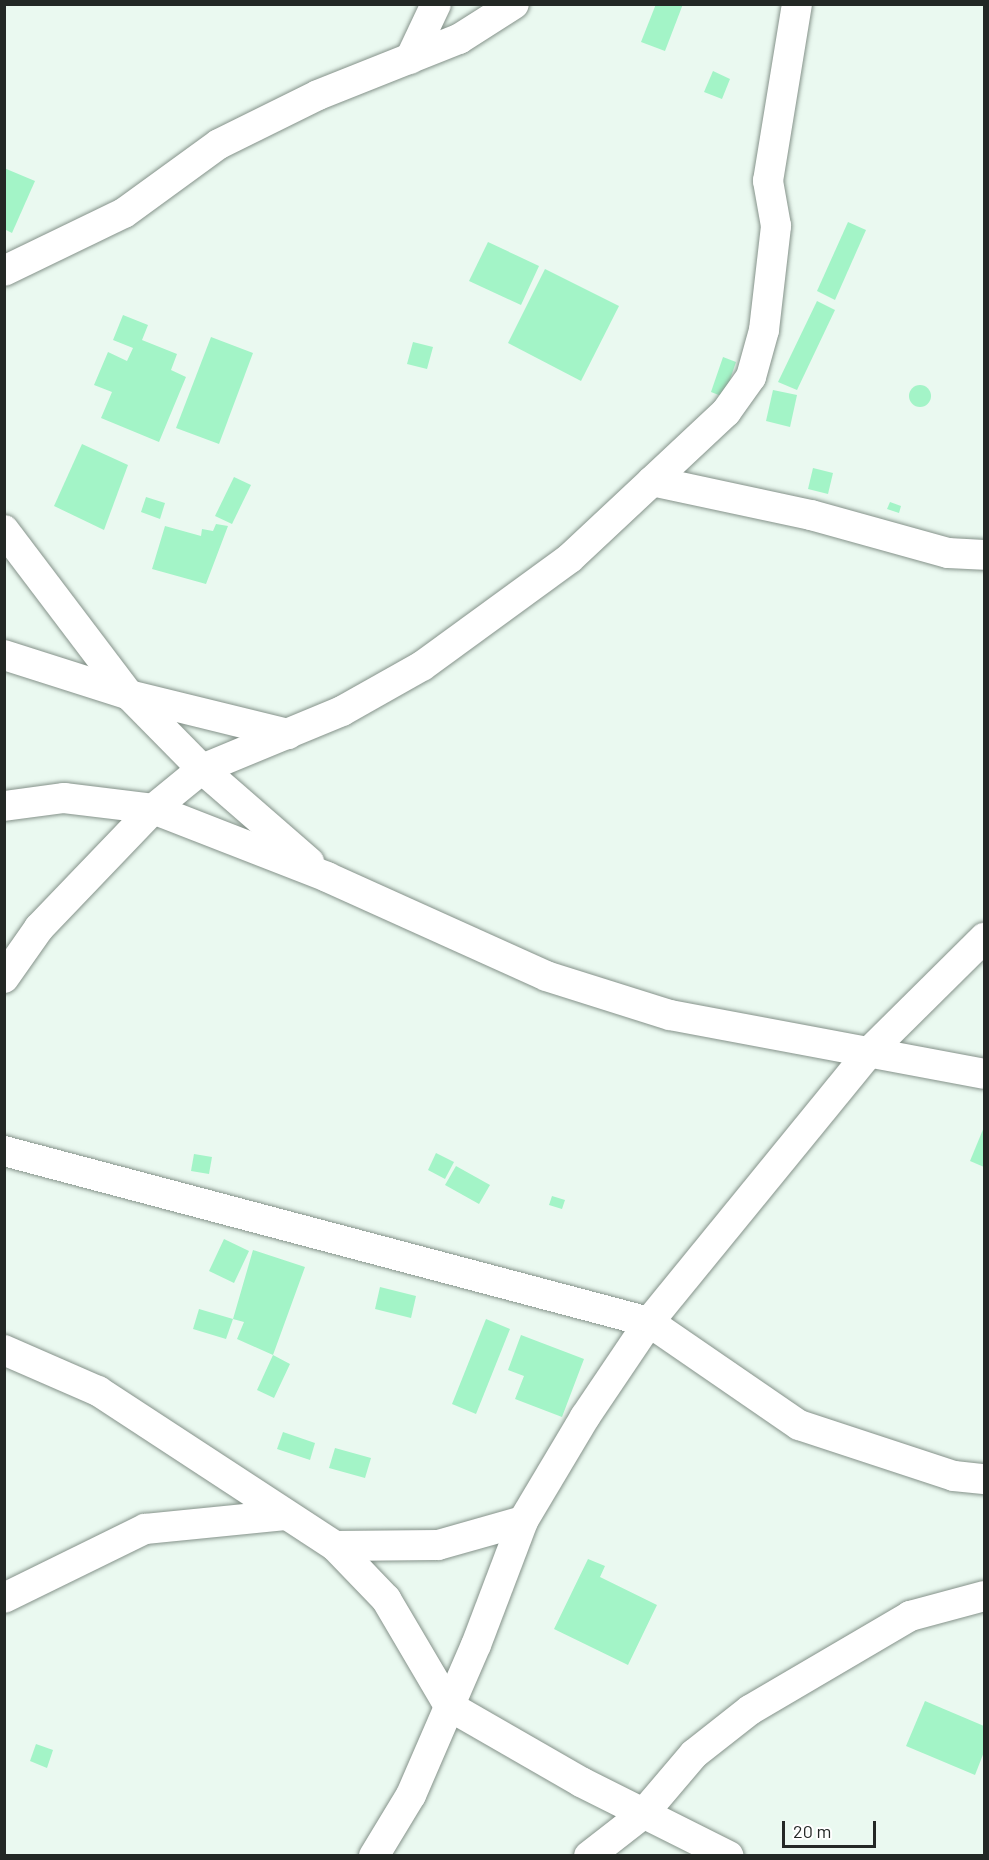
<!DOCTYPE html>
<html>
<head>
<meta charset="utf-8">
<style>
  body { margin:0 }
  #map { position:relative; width:989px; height:1860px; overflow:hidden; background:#eaf9f0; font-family:Barlow,sans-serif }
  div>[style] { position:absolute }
  .building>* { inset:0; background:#a3f4c7 }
  .round { border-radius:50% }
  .roads { filter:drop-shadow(0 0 2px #85928a) drop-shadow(0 0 2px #85928a) }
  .minor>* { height:30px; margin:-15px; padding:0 15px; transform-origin:15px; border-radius:15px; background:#fff }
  span { translate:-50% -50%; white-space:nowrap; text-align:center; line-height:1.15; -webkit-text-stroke:4.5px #fff; paint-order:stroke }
  .frame { position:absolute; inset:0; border:6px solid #232825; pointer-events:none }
  .scale { position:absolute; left:782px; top:1821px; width:94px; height:27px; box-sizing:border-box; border:3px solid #232825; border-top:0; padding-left:8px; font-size:18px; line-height:21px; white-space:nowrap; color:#232825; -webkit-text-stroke:4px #fff; paint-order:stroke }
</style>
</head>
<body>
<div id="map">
  <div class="building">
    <i style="clip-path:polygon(656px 4px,683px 4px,665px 51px,641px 42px)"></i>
    <i style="clip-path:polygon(713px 71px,730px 79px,722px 99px,704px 92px)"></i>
    <i style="clip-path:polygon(4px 168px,35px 181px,12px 233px,4px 229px)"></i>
    <i style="clip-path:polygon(848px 222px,866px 230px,835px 300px,817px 291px)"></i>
    <i style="clip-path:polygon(488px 242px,539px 266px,521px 305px,469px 281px)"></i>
    <i style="clip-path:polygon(545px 269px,619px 306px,581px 381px,508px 343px)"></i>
    <i style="clip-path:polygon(817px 301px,835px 310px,797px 390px,778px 382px)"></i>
    <i style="clip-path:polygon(123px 315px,148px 325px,142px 340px,177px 354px,171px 370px,186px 377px,159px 442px,101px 418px,112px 392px,94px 385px,108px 352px,127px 361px,133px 348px,113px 340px)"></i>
    <i style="clip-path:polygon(211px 337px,253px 353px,219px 444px,176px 428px)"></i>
    <i style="clip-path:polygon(413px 342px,433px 347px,427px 369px,407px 364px)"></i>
    <i style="clip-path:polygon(723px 357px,736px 362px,724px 397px,711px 392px)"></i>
    <i class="round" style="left:909px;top:385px;width:22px;height:22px"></i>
    <i style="clip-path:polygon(773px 390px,797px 395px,790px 427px,766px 421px)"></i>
    <i style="clip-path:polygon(82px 444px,128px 465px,104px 530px,54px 506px)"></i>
    <i style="clip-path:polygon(813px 468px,833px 473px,828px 494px,808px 489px)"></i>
    <i style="clip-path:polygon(234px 477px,251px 485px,232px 524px,215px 516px)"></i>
    <i style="clip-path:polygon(146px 497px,165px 503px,160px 519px,141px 512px)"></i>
    <i style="clip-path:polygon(890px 502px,901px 506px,899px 513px,887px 509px)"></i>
    <i style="clip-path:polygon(216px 524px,228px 526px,206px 584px,152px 569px,165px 526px,201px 536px,202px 529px,213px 531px)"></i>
    <i style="clip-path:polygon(984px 1127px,984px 1167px,970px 1161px)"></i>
    <i style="clip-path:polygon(436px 1153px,454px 1162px,445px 1179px,428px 1170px)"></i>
    <i style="clip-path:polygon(194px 1154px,212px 1157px,209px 1174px,191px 1171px)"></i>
    <i style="clip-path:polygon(456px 1166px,490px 1185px,479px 1204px,445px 1185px)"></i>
    <i style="clip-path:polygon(552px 1196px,565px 1200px,562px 1209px,549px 1205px)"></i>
    <i style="clip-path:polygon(224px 1239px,249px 1251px,234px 1283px,209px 1271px)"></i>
    <i style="clip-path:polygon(253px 1250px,305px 1267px,273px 1355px,290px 1364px,274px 1398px,257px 1390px,273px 1355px,237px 1339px,244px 1322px,233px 1319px)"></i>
    <i style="clip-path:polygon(380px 1287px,416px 1296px,411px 1318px,375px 1309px)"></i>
    <i style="clip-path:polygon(199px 1309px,233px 1319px,226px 1339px,193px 1329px)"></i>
    <i style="clip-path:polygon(486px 1319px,510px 1329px,476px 1414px,452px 1404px)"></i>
    <i style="clip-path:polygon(521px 1335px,584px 1359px,562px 1417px,515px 1399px,524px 1376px,508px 1370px)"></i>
    <i style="clip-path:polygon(283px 1432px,315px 1443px,310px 1460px,277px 1449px)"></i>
    <i style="clip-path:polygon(335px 1448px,371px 1458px,365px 1478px,329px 1468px)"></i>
    <i style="clip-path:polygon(588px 1559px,605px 1566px,600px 1577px,657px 1605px,628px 1665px,554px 1629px)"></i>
    <i style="clip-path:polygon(925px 1701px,984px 1726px,984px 1752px,975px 1775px,906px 1746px)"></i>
    <i style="clip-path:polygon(36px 1744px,53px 1750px,47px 1768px,30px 1761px)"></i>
  </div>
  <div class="roads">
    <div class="minor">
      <i style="left:410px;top:59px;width:61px;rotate:-64.7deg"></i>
      <i style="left:4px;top:271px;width:133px;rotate:-25.8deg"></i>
      <i style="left:124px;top:213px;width:117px;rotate:-36deg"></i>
      <i style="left:219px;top:144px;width:110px;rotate:-26.3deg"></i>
      <i style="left:318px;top:95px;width:152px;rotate:-21.7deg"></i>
      <i style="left:459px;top:39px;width:65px;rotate:-32.5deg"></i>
      <i style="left:652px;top:481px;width:163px;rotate:12.1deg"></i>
      <i style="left:811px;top:515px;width:142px;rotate:15.5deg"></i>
      <i style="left:948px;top:553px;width:36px;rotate:3deg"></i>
      <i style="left:4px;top:530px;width:207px;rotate:52.9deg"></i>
      <i style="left:129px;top:695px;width:104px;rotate:45.4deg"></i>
      <i style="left:202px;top:769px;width:142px;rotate:41deg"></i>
      <i style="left:4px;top:655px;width:131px;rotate:17.7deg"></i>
      <i style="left:129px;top:695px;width:164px;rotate:13.8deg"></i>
      <i style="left:4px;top:806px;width:61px;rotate:-7.6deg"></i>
      <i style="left:64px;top:798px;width:90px;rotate:7deg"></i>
      <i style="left:153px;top:809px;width:187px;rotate:21.3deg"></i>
      <i style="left:327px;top:877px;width:240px;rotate:24.3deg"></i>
      <i style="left:546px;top:976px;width:130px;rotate:17.5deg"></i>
      <i style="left:670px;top:1015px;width:319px;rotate:10.6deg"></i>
      <i style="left:4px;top:978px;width:61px;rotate:-55deg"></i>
      <i style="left:39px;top:928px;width:165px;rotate:-46.2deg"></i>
      <i style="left:153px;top:809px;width:63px;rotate:-39.2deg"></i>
      <i style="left:202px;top:769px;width:152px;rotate:-22.5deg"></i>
      <i style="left:342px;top:711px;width:92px;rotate:-29.4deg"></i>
      <i style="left:422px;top:666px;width:183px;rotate:-36.1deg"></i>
      <i style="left:570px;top:558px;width:214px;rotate:-43.1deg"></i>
      <i style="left:726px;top:412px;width:43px;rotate:-54.5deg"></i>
      <i style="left:751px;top:377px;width:49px;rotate:-74.5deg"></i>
      <i style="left:764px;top:330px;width:105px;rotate:-83.4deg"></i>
      <i style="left:776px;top:226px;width:46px;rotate:-100.1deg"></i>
      <i style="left:768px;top:181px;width:179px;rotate:-80.7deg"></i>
      <i style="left:4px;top:1151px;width:667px;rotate:14.85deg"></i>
      <i style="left:649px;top:1322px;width:182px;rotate:34.5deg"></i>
      <i style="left:799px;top:1425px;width:163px;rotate:18.2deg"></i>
      <i style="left:954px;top:1476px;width:30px;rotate:6deg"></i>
      <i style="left:4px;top:1350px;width:103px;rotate:23.6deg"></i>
      <i style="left:98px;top:1391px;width:283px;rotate:33.2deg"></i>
      <i style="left:335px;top:1546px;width:74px;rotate:46.1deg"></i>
      <i style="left:386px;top:1599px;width:124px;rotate:59.5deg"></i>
      <i style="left:449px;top:1706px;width:152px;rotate:29.9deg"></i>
      <i style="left:581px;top:1782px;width:165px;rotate:26.6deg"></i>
      <i style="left:335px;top:1546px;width:103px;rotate:-0.6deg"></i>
      <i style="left:438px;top:1545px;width:88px;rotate:-15.8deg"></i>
      <i style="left:4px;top:1598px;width:157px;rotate:-26.1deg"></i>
      <i style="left:145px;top:1529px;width:141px;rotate:-5.7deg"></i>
      <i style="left:374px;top:1856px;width:71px;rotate:-58.8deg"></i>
      <i style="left:411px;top:1795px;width:163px;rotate:-66.6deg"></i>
      <i style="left:476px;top:1645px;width:133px;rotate:-69.2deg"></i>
      <i style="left:523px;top:1521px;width:121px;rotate:-59.2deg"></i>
      <i style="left:585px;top:1417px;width:115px;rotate:-56deg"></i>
      <i style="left:649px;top:1322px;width:350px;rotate:-50.8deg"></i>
      <i style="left:870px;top:1051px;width:161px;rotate:-44.7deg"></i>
      <i style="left:589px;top:1856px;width:68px;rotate:-37.9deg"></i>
      <i style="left:643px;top:1814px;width:79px;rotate:-49.6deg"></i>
      <i style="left:694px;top:1754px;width:71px;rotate:-38.2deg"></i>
      <i style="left:750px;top:1710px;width:186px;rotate:-30.4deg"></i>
      <i style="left:910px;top:1616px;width:77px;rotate:-15.1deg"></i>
    </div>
  </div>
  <div class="frame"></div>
  <div class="scale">20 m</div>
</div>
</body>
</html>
